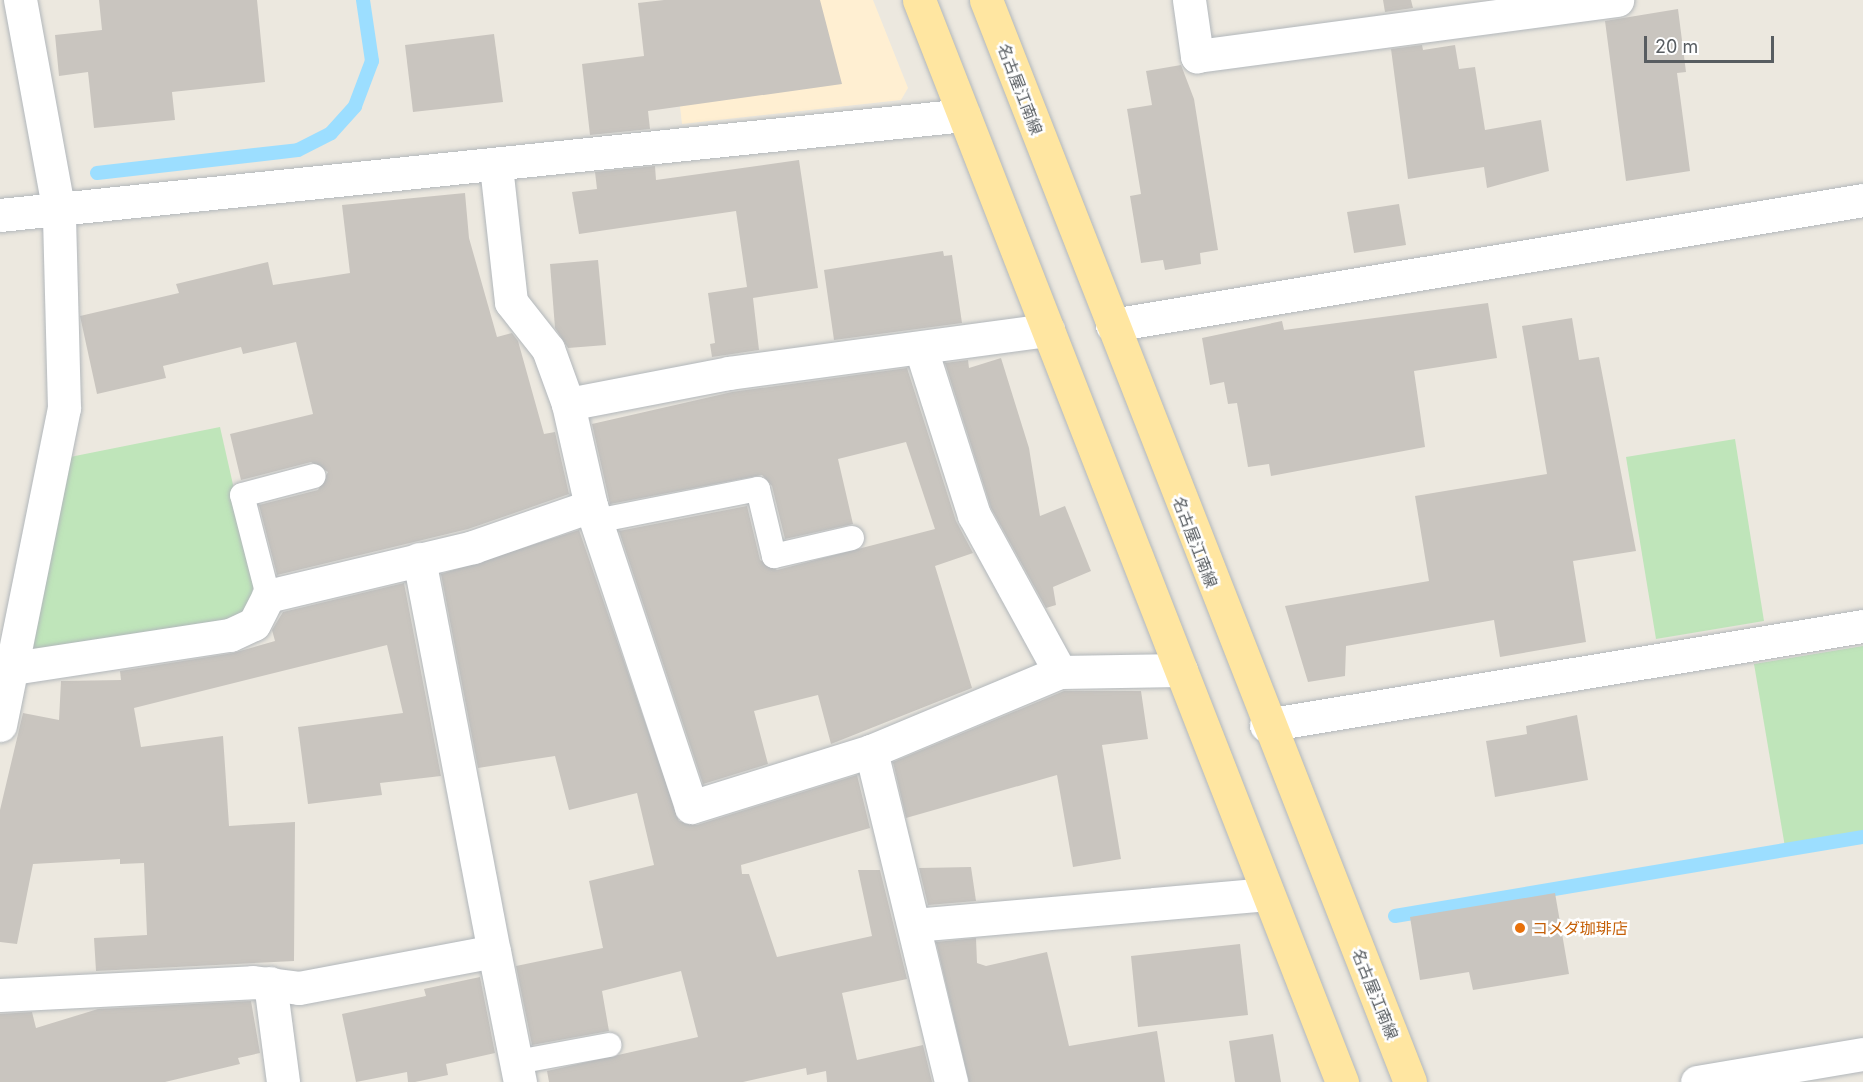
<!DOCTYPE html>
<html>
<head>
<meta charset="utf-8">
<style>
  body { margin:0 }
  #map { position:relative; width:1863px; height:1082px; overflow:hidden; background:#ece8df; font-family:Inter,"Noto Sans JP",sans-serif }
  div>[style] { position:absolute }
  .commercial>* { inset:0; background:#ffefd2 }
  .green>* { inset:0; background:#bfe5ba }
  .stream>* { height:14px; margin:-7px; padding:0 7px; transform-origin:7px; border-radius:7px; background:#9cdeff }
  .building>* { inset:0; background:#c9c5bf }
  .roads { filter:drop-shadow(0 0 2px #b2b7bb) drop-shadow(0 0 2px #b2b7bb) }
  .service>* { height:24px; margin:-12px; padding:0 12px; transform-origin:12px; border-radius:12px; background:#fff }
  .minor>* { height:33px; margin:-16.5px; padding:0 16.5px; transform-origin:16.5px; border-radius:16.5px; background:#fff }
  .primary>* { height:33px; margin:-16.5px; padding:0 16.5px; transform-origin:16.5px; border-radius:16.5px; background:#ffe6a1 }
  .dots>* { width:16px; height:16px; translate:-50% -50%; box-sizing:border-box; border:3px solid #fff; border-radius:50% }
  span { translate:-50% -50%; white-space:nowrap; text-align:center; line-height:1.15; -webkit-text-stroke:5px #fff; paint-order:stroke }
  .street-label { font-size:16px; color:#585d61 }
  .food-label { font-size:16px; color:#c56008 }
  .left { translate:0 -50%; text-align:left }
  .scale { position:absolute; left:1644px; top:36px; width:130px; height:27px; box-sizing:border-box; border:3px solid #585d61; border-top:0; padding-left:8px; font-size:18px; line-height:21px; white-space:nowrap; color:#585d61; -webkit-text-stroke:4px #fff; paint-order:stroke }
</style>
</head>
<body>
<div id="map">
  <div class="commercial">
    <i style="clip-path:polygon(668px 0,873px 0,908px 88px,901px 100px,682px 124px)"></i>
  </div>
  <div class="green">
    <i style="clip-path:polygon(220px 427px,257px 591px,243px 614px,228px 625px,28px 657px,70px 457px)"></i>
    <i style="clip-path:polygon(1735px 439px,1764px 621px,1656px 639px,1626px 457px)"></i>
    <i style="clip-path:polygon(1863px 646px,1863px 834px,1785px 847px,1754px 664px)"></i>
  </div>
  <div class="stream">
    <i style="left:97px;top:173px;width:202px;rotate:-6.5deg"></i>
    <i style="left:298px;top:150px;width:37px;rotate:-27deg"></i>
    <i style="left:331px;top:133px;width:36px;rotate:-48deg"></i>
    <i style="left:355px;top:106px;width:48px;rotate:-69.3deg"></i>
    <i style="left:372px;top:61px;width:62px;rotate:-98.4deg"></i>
    <i style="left:1395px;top:916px;width:475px;rotate:-9.6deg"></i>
  </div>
  <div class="building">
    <i style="clip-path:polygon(99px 0,257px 0,265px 82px,172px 92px,175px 120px,94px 128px,88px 72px,59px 76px,55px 35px,102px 30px)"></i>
    <i style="clip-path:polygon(664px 0,820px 0,842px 84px,648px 111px,650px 129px,590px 135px,582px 64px,644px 56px,638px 3px)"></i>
    <i style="clip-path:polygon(1383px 0,1411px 0,1413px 8px,1385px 12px)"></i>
    <i style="clip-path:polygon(1678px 9px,1686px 72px,1677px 73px,1690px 171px,1626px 181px,1605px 21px)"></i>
    <i style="clip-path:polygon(494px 34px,503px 102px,413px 112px,405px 45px)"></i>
    <i style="clip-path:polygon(1422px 45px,1423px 50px,1455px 45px,1459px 69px,1475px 67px,1485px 130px,1541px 120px,1549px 171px,1487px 188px,1484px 167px,1408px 179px,1391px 49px)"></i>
    <i style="clip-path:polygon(1181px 65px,1194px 99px,1218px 250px,1200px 253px,1201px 264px,1165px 270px,1163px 260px,1141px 263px,1130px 196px,1141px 194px,1127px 109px,1152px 105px,1146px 71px)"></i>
    <i style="clip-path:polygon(799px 160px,818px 288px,753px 298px,759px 350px,712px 357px,710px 344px,715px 343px,708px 293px,747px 287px,736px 211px,579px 234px,572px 192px,597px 189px,595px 172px,655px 166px,656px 180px)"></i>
    <i style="clip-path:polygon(465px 193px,469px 238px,497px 337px,512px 333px,518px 341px,544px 434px,555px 432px,569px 494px,468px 529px,277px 575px,259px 505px,318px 490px,328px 472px,311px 462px,241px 480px,230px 434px,313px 414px,296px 342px,243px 354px,241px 347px,163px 366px,166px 378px,97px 394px,80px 316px,179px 293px,176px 284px,268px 262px,273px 285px,350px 273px,342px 205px)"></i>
    <i style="clip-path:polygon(1399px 204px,1406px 245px,1354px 253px,1347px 212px)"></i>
    <i style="clip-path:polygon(943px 251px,944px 256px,952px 255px,962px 323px,834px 340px,824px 270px)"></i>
    <i style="clip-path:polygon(598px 260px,606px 345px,568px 348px,555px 328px,550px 264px)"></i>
    <i style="clip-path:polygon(1488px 303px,1497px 358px,1414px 371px,1425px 447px,1271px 476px,1269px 464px,1248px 467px,1237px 403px,1228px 404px,1224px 382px,1210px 385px,1202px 338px,1282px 321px,1284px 330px)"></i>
    <i style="clip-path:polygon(1572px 318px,1579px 360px,1599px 357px,1636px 551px,1573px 561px,1586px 642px,1500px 657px,1494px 620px,1346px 646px,1345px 676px,1308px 682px,1285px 606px,1429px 581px,1415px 496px,1547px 474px,1522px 326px)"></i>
    <i style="clip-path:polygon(1001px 358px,1029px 448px,1040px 516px,1065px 506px,1091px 571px,1053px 587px,1056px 605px,1046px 608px,991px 508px,945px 363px,968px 360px,969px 368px)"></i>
    <i style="clip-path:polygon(907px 368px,956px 521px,973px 553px,935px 566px,972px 688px,831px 744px,818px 695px,754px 711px,768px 764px,703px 784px,619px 531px,747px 506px,760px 560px,777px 570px,935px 529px,906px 442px,838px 459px,853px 524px,785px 539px,772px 486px,762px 475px,610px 504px,592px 424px,732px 392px)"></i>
    <i style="clip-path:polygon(579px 530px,679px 821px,697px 825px,857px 775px,870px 828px,741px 865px,742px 874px,749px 874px,777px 957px,872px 936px,858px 870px,880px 870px,907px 979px,842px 993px,857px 1060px,923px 1045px,932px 1082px,827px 1082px,826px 1071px,807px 1075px,806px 1068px,743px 1082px,549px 1082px,547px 1071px,698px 1037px,681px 971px,602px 991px,609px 1031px,532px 1045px,516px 966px,603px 948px,589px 881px,654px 865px,637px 793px,569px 810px,555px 756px,478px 768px,441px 574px)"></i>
    <i style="clip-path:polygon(404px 583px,441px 776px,380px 783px,382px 795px,308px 804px,298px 727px,403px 713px,387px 645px,134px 708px,141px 747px,223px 736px,229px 826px,295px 822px,294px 961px,96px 971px,94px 938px,147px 935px,144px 863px,120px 864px,120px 859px,33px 864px,17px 944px,0 942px,0 810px,23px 713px,59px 720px,61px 681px,121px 680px,120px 671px,233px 653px,275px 641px,272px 630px,283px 612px)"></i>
    <i style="clip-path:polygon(1064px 691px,1141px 691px,1148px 739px,1102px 745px,1121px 859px,1073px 867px,1057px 775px,906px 818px,893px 762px)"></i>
    <i style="clip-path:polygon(1577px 715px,1588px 780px,1495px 797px,1486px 741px,1527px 734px,1526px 726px)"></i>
    <i style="clip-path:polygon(971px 867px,976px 901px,928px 905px,919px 868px)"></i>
    <i style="clip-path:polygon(1555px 893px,1569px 974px,1473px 990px,1469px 972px,1420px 980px,1410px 917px)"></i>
    <i style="clip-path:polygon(976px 938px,977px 963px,986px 966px,1047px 952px,1069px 1046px,1157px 1031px,1165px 1082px,969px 1082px,936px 942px)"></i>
    <i style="clip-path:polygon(1240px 944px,1248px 1015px,1138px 1027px,1131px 956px)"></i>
    <i style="clip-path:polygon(480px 977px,495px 1053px,446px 1064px,448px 1075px,415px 1082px,408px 1082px,407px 1072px,356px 1082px,342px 1014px,426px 996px,424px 989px)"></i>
    <i style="clip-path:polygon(251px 1001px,260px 1053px,238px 1058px,240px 1064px,165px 1082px,0 1082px,0 1014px,32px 1012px,36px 1028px,98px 1009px)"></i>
    <i style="clip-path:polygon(1273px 1034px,1281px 1082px,1235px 1082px,1229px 1041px)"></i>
  </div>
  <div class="roads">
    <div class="service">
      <i style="left:596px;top:521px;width:165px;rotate:-11.2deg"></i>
      <i style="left:758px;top:489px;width:69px;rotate:76.6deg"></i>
      <i style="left:774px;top:556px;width:80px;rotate:-13deg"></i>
      <i style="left:268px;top:596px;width:104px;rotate:-104.4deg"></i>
      <i style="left:242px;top:495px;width:74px;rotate:-14.8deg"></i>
      <i style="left:517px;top:1062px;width:94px;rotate:-10.5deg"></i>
    </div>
    <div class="minor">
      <i style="left:1189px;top:0;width:57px;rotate:81.9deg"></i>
      <i style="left:1197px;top:56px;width:424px;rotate:-7.6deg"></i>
      <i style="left:496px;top:166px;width:137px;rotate:83.7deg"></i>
      <i style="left:511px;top:302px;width:60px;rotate:51.8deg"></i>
      <i style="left:548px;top:349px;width:59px;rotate:70deg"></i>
      <i style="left:568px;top:404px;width:105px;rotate:77.3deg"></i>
      <i style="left:591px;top:506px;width:317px;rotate:71.6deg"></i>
      <i style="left:691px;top:807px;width:189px;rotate:-17.3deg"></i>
      <i style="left:871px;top:751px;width:341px;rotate:76.4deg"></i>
      <i style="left:0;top:215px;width:969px;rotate:-5.92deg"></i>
      <i style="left:1112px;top:325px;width:761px;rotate:-9.45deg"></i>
      <i style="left:921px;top:349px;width:174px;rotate:72.3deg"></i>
      <i style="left:974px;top:515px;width:179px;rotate:61.3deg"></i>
      <i style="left:568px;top:404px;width:164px;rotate:-10.9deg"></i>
      <i style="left:729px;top:373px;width:322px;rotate:-7.7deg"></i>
      <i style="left:419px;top:559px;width:399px;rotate:79.2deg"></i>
      <i style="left:0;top:670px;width:233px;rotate:-8.7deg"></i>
      <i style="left:230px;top:635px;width:26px;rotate:-25deg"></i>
      <i style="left:254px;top:624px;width:31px;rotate:-63deg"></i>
      <i style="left:268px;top:596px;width:211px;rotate:-13.4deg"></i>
      <i style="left:473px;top:547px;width:125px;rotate:-19.2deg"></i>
      <i style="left:0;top:725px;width:323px;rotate:-78.6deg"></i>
      <i style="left:64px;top:408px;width:196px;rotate:-91.5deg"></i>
      <i style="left:59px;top:212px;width:216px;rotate:-100.4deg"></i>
      <i style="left:1266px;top:725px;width:605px;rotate:-9.42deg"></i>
      <i style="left:871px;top:751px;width:205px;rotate:-22.7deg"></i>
      <i style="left:1060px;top:672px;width:121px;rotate:-0.9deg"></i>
      <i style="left:914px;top:925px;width:355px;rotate:-5deg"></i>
      <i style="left:270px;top:983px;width:100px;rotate:82.5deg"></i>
      <i style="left:0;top:995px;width:253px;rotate:-2.9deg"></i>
      <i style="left:253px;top:982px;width:46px;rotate:7.4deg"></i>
      <i style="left:299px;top:988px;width:198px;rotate:-10.7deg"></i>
      <i style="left:494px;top:951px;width:134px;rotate:78.8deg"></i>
      <i style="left:1697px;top:1082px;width:168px;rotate:-9.6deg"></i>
    </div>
    <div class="primary">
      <i style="left:919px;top:0;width:1162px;rotate:68.65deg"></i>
      <i style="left:986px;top:0;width:1162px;rotate:68.6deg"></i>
    </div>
  </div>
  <div class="dots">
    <i style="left:1520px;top:928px;background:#e8710a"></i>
  </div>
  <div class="street-label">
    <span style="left:1020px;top:89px;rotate:69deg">名古屋江南線</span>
    <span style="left:1195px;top:542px;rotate:69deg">名古屋江南線</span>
    <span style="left:1375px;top:994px;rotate:68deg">名古屋江南線</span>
  </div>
  <div class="food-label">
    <span class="left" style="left:1532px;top:928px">コメダ珈琲店</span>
  </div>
  <div class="scale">20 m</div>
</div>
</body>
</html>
